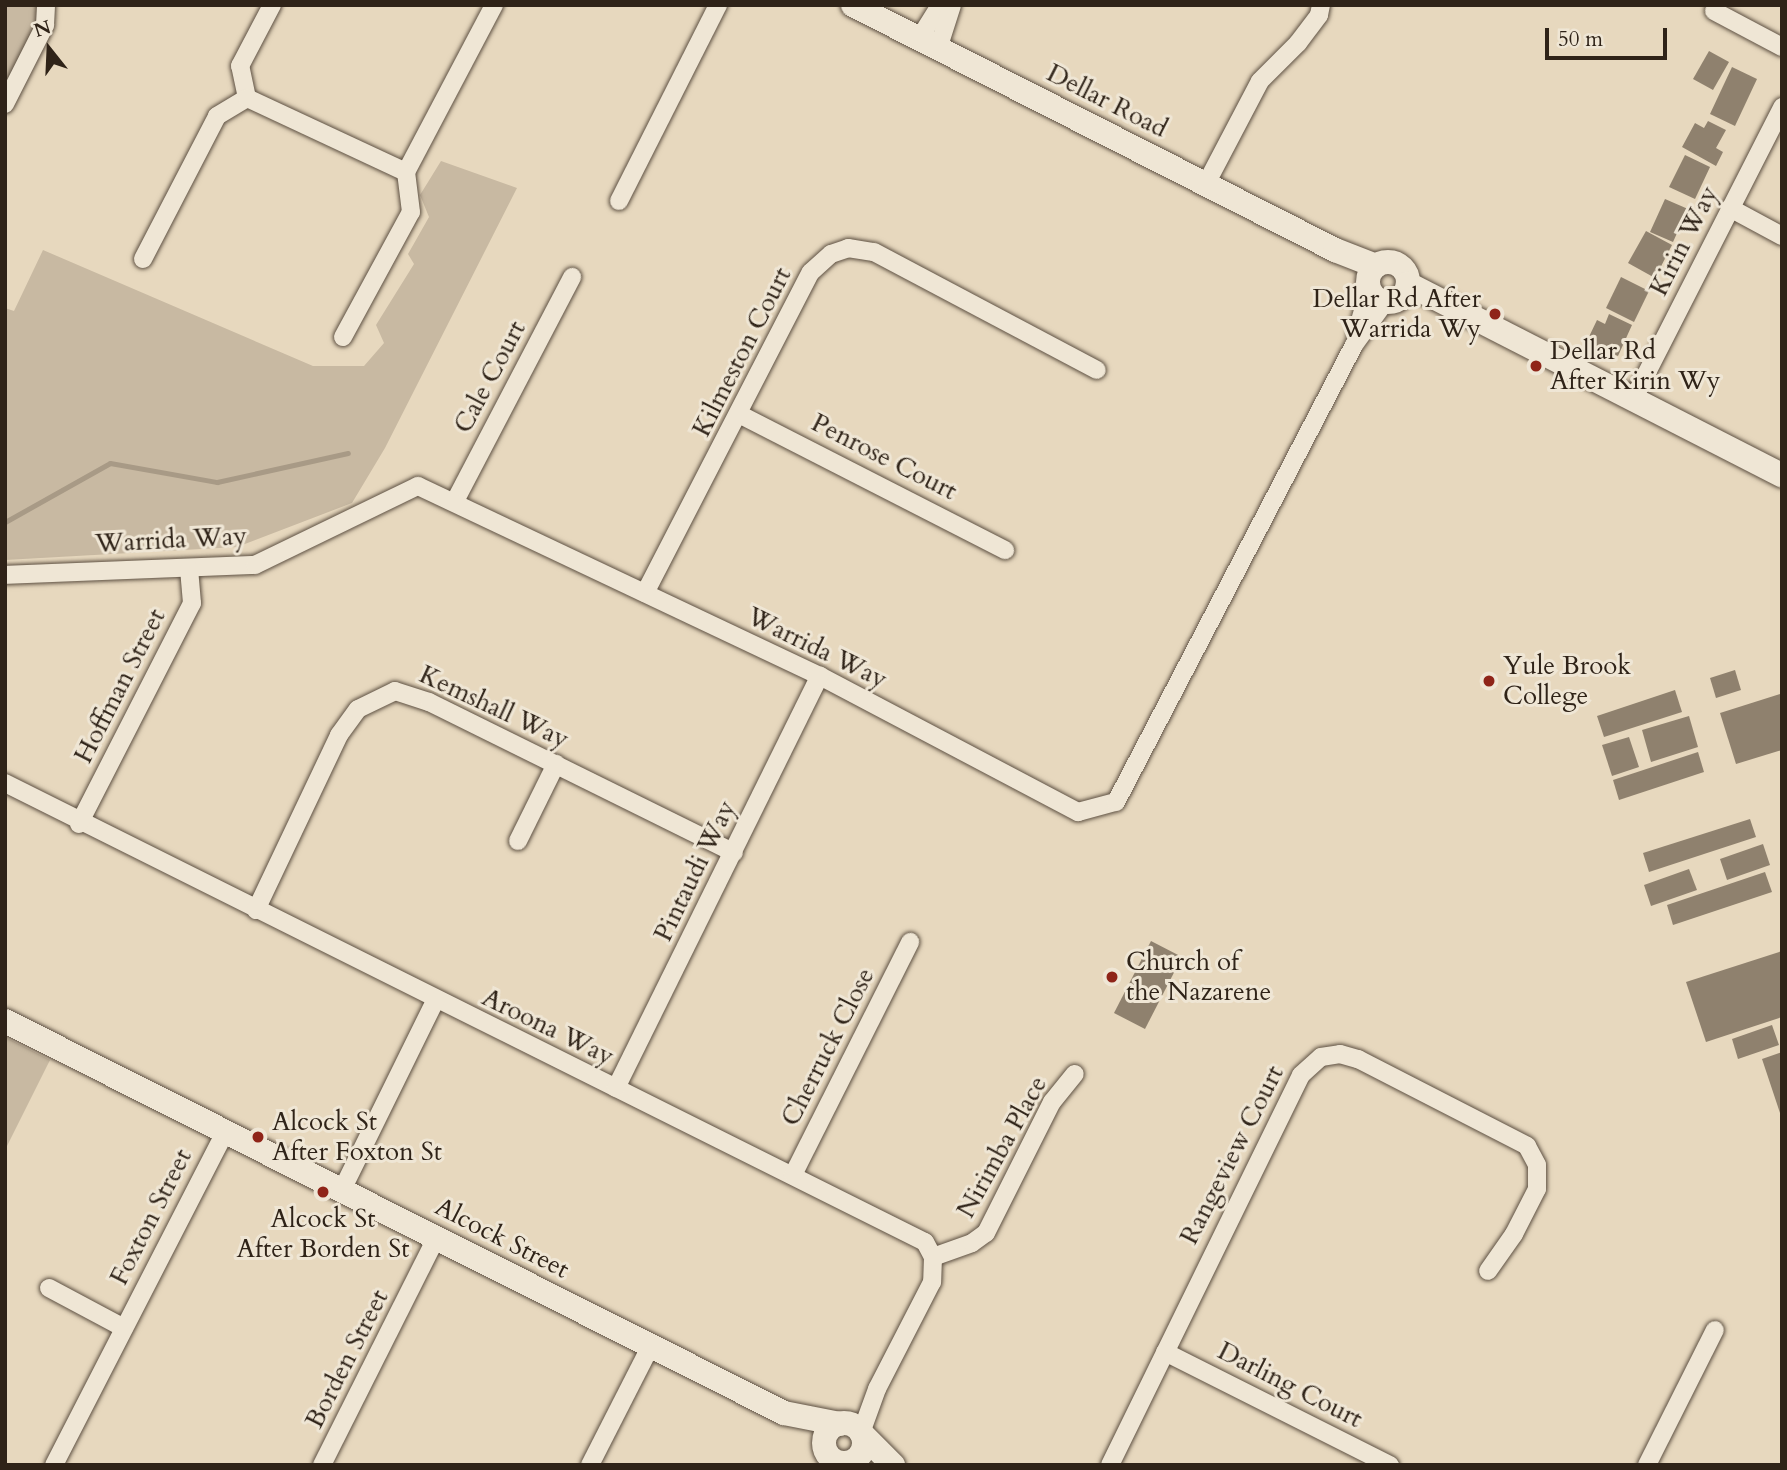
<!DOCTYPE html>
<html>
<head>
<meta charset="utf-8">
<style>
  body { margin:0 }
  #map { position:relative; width:1787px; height:1470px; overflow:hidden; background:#e7d8be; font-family:Cardo,serif }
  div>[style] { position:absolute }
  .green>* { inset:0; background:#c8b9a2 }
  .stream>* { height:5px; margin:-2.5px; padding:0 2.5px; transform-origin:2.5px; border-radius:2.5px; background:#a89a86 }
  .building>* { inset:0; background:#8f816e }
  .roads { filter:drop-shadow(0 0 2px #5d5042) drop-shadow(0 0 2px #5d5042) }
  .street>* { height:18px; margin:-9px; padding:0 9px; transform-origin:9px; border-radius:9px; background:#efe6d5 }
  .secondary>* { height:24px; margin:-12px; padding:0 12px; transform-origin:12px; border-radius:12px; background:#efe6d5 }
  .secondary>.ring { margin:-12px; padding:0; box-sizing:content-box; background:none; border:24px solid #efe6d5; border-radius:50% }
  .dots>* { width:19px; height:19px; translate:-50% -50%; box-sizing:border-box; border:4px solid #efe6d5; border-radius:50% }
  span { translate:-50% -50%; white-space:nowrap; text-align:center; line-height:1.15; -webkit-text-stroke:6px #efe6d5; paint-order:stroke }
  .street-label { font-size:26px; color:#2f2318 }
  .poi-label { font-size:26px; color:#2f2318 }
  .right { translate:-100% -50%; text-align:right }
  .left { translate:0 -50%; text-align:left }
  .frame { position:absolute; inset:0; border:7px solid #2f2318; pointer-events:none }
  .north { position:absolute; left:14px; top:14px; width:70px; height:70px; -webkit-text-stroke:5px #efe6d5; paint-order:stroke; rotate:342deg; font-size:19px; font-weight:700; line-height:28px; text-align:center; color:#2f2318 }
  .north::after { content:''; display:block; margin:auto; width:24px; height:32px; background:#2f2318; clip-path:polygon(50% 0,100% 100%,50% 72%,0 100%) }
  .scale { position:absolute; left:1545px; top:28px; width:122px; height:32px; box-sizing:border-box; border:4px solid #2f2318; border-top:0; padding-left:9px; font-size:21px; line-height:24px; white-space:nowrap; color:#2f2318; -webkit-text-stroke:5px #efe6d5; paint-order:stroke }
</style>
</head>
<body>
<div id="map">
  <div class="green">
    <i style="clip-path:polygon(5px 5px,46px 5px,5px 98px)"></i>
    <i style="clip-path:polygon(441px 161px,517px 188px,385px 448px,352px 503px,237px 547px,5px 560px,5px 308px,14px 311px,43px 250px,313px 366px,364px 366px,384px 343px,376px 325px,414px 264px,408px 254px,429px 217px,420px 195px)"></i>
    <i style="clip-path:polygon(5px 1037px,50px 1060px,5px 1150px)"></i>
  </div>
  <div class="stream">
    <i style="left:5px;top:522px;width:120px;rotate:-29.3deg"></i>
    <i style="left:110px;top:463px;width:109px;rotate:10.1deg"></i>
    <i style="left:217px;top:482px;width:134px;rotate:-12.5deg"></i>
  </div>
  <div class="building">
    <i style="clip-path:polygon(1709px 51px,1729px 62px,1713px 90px,1693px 79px)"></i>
    <i style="clip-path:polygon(1732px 67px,1757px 79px,1735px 126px,1710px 114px)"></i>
    <i style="clip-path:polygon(1708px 121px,1726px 130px,1716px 148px,1723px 152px,1716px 166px,1682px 147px,1695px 123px,1704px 128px)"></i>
    <i style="clip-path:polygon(1685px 155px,1710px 167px,1695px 199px,1669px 187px)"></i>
    <i style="clip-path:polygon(1665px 199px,1688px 209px,1673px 242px,1650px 232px)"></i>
    <i style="clip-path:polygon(1646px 231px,1672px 245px,1655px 278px,1628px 263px)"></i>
    <i style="clip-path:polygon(1621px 277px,1649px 291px,1634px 322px,1606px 308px)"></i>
    <i style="clip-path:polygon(1609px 314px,1632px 325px,1618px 356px,1586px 343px,1597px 320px,1605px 324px)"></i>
    <i style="clip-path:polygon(1735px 670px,1741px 690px,1716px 698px,1710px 678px)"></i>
    <i style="clip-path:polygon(1675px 690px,1682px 712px,1604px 737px,1597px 716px)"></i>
    <i style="clip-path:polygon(1780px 694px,1782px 750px,1736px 764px,1720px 713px)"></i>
    <i style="clip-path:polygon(1689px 716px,1698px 747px,1651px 762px,1642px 730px)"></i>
    <i style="clip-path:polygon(1629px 737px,1639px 767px,1612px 776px,1602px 745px)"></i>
    <i style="clip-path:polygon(1698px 752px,1704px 772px,1619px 800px,1613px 780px)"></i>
    <i style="clip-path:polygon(1750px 819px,1756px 837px,1649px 872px,1643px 853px)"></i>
    <i style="clip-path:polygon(1763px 844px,1770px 865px,1727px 880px,1720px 859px)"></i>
    <i style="clip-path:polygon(1689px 869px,1697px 890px,1651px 906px,1644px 885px)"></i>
    <i style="clip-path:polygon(1765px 872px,1772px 892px,1673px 925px,1667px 905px)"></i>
    <i style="clip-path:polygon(1151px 941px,1182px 957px,1145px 1029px,1114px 1013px)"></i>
    <i style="clip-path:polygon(1782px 951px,1782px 1017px,1706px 1042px,1686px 982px)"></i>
    <i style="clip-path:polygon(1772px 1025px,1779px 1045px,1738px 1059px,1732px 1039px)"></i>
    <i style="clip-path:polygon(1782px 1052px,1782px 1116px,1781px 1116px,1762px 1059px)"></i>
  </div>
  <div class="roads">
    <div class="street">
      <i style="left:1714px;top:11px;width:77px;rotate:27.9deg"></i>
      <i style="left:919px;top:39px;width:40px;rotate:-58deg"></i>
      <i style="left:938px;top:49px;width:46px;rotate:-72.3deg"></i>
      <i style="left:247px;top:98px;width:33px;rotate:-102deg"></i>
      <i style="left:240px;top:66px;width:69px;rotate:-62.3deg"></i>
      <i style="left:5px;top:104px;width:89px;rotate:-63.1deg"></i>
      <i style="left:45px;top:25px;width:20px;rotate:-87deg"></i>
      <i style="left:1206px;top:184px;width:116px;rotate:-62.3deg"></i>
      <i style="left:1260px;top:81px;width:54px;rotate:-45deg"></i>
      <i style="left:1298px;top:43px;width:35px;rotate:-53deg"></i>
      <i style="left:1319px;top:15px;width:10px;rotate:-79deg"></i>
      <i style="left:619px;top:201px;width:220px;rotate:-63.2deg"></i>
      <i style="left:1730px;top:208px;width:59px;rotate:28.3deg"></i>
      <i style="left:143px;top:259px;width:161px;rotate:-62.6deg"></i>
      <i style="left:217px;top:116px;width:35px;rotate:-31deg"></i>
      <i style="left:247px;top:98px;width:175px;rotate:25deg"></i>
      <i style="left:406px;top:172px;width:189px;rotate:-62.2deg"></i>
      <i style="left:1356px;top:335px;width:48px;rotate:-74.2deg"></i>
      <i style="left:343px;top:337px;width:142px;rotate:-61.5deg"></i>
      <i style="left:411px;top:212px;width:40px;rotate:-97.1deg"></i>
      <i style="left:1633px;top:400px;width:329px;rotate:-63deg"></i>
      <i style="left:739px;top:414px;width:299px;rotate:27.1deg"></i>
      <i style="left:455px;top:501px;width:253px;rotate:-62.4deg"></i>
      <i style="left:5px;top:575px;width:250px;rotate:-2.3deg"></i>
      <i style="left:255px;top:565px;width:181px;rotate:-25.9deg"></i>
      <i style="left:418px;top:486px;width:445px;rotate:25.3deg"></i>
      <i style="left:820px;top:676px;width:292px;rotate:27.8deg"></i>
      <i style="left:1078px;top:812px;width:39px;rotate:-15deg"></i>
      <i style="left:1116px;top:802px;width:515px;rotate:-62.49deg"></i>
      <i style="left:1354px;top:345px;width:53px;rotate:-54.2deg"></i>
      <i style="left:645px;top:593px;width:361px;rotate:-62.7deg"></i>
      <i style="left:811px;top:272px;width:27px;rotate:-42deg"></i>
      <i style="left:831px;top:254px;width:18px;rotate:-19deg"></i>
      <i style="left:848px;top:248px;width:26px;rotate:9deg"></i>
      <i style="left:874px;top:252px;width:252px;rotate:27.9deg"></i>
      <i style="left:5px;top:783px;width:1028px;rotate:26.52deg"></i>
      <i style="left:925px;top:1242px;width:17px;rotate:62deg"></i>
      <i style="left:933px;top:1257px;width:25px;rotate:92deg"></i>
      <i style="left:932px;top:1282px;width:120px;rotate:117.2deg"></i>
      <i style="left:877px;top:1389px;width:47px;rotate:110deg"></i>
      <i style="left:79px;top:824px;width:248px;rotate:-62.9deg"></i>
      <i style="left:192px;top:603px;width:34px;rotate:-95deg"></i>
      <i style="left:518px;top:841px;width:86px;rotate:-63.7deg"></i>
      <i style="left:256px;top:910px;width:194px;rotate:-64.6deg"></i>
      <i style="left:339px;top:735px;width:32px;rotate:-54deg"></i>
      <i style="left:358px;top:709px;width:41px;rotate:-25.9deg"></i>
      <i style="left:395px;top:691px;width:36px;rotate:18deg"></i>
      <i style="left:429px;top:702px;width:340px;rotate:26.3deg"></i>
      <i style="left:616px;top:1088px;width:460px;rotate:-63.7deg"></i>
      <i style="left:793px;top:1175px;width:261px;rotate:-63.3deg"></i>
      <i style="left:342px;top:1190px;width:211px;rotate:-63.8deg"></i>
      <i style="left:933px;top:1257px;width:41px;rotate:-19.7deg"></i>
      <i style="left:972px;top:1243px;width:17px;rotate:-36deg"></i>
      <i style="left:986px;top:1233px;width:147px;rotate:-63.3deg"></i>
      <i style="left:1052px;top:1102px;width:36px;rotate:-51deg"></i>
      <i style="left:49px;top:1288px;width:85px;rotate:28.1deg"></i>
      <i style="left:1165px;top:1352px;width:252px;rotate:26.7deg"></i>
      <i style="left:54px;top:1465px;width:376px;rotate:-62.8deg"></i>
      <i style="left:322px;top:1465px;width:254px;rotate:-63.3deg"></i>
      <i style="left:590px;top:1465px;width:132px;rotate:-63deg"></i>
      <i style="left:1110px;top:1465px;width:434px;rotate:-63.9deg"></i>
      <i style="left:1301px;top:1075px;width:27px;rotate:-42deg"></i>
      <i style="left:1321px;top:1057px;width:19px;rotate:-9deg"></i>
      <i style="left:1340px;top:1054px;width:19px;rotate:16deg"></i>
      <i style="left:1358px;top:1059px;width:190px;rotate:27.2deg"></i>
      <i style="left:1527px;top:1146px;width:21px;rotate:62deg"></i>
      <i style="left:1537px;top:1165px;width:24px;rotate:90deg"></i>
      <i style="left:1537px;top:1189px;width:51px;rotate:117.1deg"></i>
      <i style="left:1514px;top:1234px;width:45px;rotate:125.1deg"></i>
      <i style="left:1647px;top:1465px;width:151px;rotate:-63.3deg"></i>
    </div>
    <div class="secondary">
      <i style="left:853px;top:5px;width:541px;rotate:26.94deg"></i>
      <i style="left:1335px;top:250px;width:44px;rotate:21.3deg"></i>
      <i class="ring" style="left:1368px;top:262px;width:16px;height:16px"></i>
      <i style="left:1408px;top:284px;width:420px;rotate:27.1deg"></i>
      <i style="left:5px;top:1021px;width:872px;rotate:26.71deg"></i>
      <i style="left:784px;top:1413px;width:57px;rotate:11.1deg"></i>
      <i class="ring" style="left:824px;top:1423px;width:16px;height:16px"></i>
      <i style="left:862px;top:1434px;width:44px;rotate:45deg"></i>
    </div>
  </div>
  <div class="dots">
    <i style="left:1495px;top:314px;background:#8f2418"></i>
    <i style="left:1536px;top:366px;background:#8f2418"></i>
    <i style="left:1489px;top:681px;background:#8f2418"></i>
    <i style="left:1112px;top:977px;background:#8f2418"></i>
    <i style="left:258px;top:1137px;background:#8f2418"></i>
    <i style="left:323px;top:1192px;background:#8f2418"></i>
  </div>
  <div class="street-label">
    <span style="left:1107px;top:101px;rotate:27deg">Dellar Road</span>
    <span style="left:1684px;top:241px;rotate:-63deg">Kirin Way</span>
    <span style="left:742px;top:352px;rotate:-63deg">Kilmeston Court</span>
    <span style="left:490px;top:377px;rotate:-62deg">Cale Court</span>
    <span style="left:884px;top:457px;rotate:27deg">Penrose Court</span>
    <span style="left:171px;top:540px;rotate:-3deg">Warrida Way</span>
    <span style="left:817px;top:648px;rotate:26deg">Warrida Way</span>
    <span style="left:120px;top:686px;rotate:-63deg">Hoffman Street</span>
    <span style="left:494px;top:707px;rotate:25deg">Kemshall Way</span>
    <span style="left:695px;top:871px;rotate:-64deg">Pintaudi Way</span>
    <span style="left:548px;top:1027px;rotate:26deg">Aroona Way</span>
    <span style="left:828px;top:1047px;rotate:-63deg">Cherruck Close</span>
    <span style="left:1002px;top:1147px;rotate:-61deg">Nirimba Place</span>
    <span style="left:1232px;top:1155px;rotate:-63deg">Rangeview Court</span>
    <span style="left:151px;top:1217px;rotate:-63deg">Foxton Street</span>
    <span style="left:502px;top:1238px;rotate:27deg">Alcock Street</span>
    <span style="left:347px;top:1359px;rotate:-63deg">Borden Street</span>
    <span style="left:1290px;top:1385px;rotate:27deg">Darling Court</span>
  </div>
  <div class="poi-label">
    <span class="right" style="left:1481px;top:314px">Dellar Rd After<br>Warrida Wy</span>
    <span class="left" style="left:1550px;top:366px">Dellar Rd<br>After Kirin Wy</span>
    <span class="left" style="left:1503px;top:681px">Yule Brook<br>College</span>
    <span class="left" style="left:1126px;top:977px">Church of<br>the Nazarene</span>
    <span class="left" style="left:272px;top:1137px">Alcock St<br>After Foxton St</span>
    <span style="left:323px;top:1234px">Alcock St<br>After Borden St</span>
  </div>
  <div class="frame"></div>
  <div class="north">N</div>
  <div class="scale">50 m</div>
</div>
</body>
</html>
